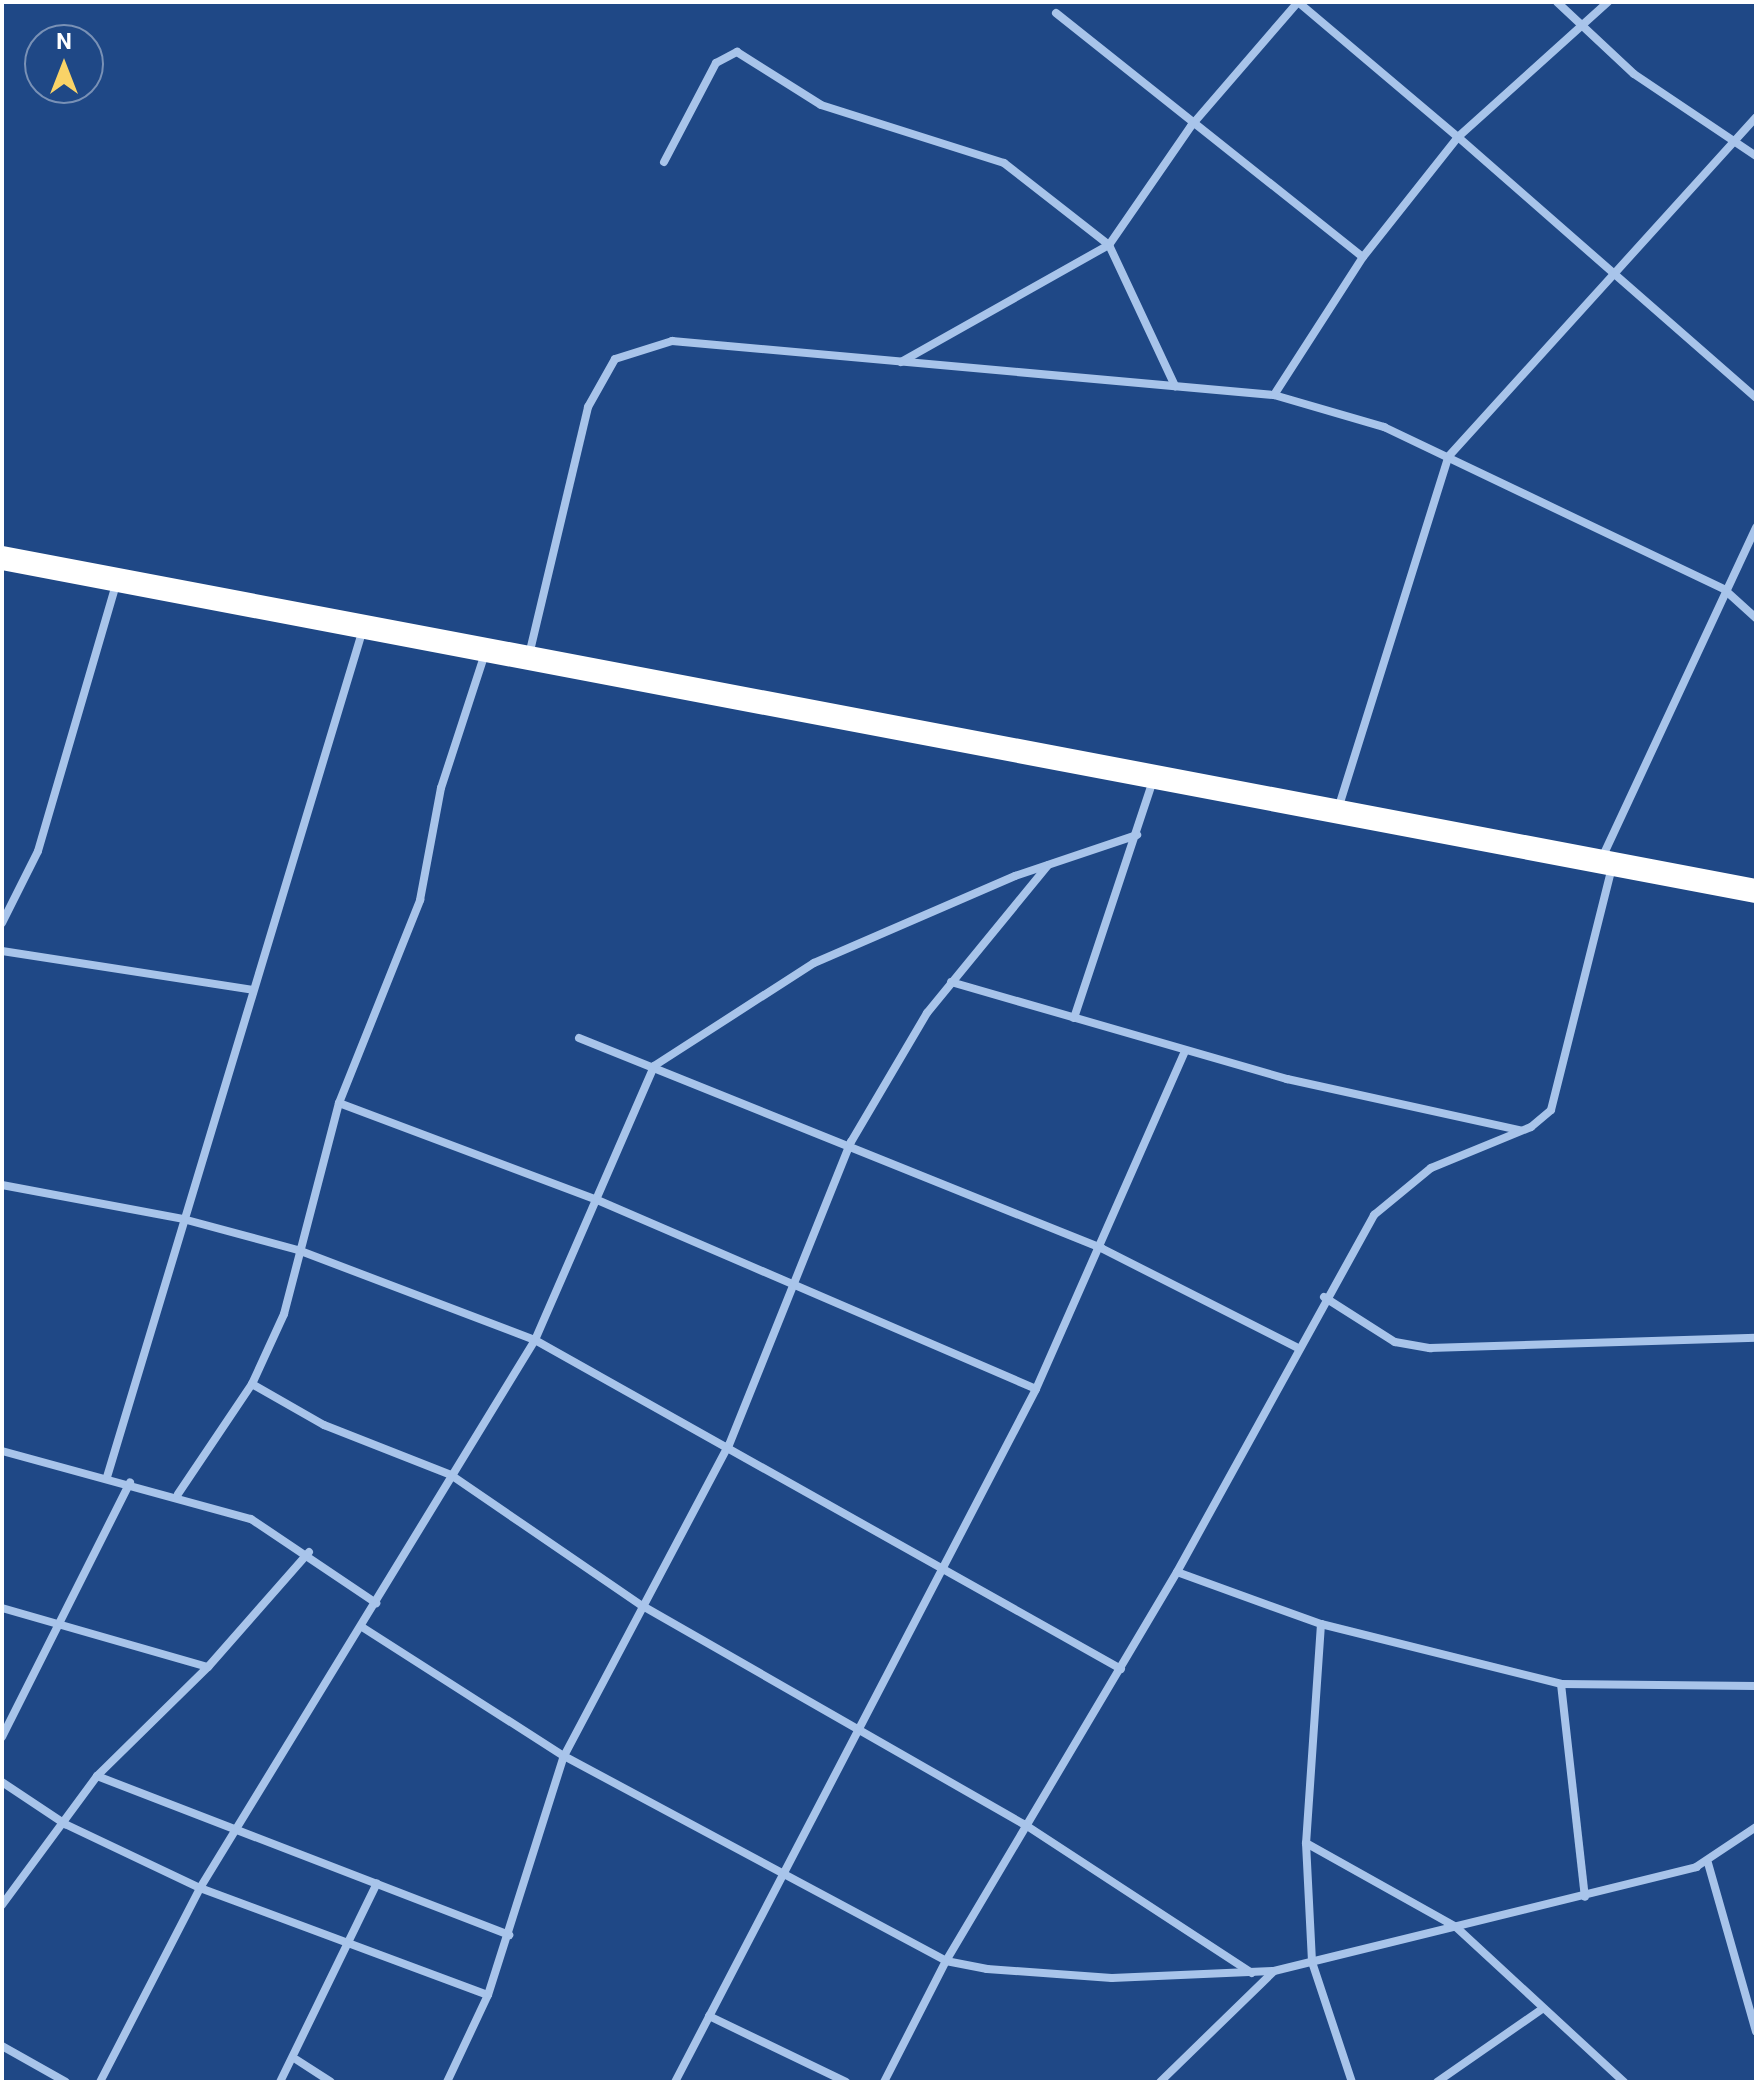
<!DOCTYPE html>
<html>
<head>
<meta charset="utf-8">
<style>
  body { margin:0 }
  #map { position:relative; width:1758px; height:2084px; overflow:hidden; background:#1f4886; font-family:Roboto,sans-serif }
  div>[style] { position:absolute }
  .street>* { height:8px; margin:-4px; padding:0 4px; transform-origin:4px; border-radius:4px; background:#a8c4ea }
  .highway>* { height:24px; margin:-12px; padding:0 12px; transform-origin:12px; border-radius:12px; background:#fff }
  span { translate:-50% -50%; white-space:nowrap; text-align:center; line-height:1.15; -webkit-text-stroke:6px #1f4886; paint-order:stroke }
  .frame { position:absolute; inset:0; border:4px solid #fff; pointer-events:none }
  .north { position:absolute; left:24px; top:24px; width:80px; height:80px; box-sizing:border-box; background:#1f4886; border:2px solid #7991b6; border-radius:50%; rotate:0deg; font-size:22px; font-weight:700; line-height:32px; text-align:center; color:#fff }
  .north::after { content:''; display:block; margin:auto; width:28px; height:36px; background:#f9d367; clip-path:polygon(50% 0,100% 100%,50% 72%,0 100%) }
</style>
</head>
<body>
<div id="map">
  <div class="street">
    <i style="left:1298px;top:2px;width:209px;rotate:40.2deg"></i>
    <i style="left:1458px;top:137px;width:202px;rotate:-42deg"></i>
    <i style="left:1557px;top:2px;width:105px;rotate:43.1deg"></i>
    <i style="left:1634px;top:74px;width:147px;rotate:33.9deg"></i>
    <i style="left:1056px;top:13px;width:392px;rotate:38.5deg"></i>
    <i style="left:664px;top:162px;width:112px;rotate:-62.3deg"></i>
    <i style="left:716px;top:63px;width:24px;rotate:-28deg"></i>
    <i style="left:737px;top:52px;width:99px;rotate:32.2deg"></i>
    <i style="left:821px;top:105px;width:192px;rotate:17.6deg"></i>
    <i style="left:1004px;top:163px;width:133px;rotate:38deg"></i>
    <i style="left:1109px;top:245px;width:156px;rotate:64.9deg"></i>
    <i style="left:901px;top:362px;width:239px;rotate:-29.4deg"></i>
    <i style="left:1109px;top:245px;width:145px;rotate:-55.4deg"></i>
    <i style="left:1191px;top:126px;width:164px;rotate:-49.2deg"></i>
    <i style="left:1274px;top:395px;width:115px;rotate:16.2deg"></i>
    <i style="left:1384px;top:427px;width:378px;rotate:25.5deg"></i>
    <i style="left:1725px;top:590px;width:42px;rotate:42.1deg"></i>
    <i style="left:529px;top:655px;width:255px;rotate:-76.6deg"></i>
    <i style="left:588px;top:407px;width:55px;rotate:-60.6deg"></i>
    <i style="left:615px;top:359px;width:60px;rotate:-17.5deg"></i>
    <i style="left:672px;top:341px;width:604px;rotate:5.13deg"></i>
    <i style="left:1274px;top:395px;width:164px;rotate:-57.2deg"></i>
    <i style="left:1363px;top:257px;width:153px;rotate:-51.6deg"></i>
    <i style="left:1458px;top:137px;width:396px;rotate:41.2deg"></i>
    <i style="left:1338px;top:809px;width:369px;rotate:-72.6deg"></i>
    <i style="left:1448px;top:457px;width:459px;rotate:-47.8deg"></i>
    <i style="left:1601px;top:860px;width:367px;rotate:-65deg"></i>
    <i style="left:2px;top:923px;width:80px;rotate:-63.4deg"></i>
    <i style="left:38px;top:851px;width:281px;rotate:-73.7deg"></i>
    <i style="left:2px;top:951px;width:254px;rotate:8.8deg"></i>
    <i style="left:951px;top:982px;width:350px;rotate:16.1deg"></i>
    <i style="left:1287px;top:1079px;width:238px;rotate:12.4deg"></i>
    <i style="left:1074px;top:1018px;width:250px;rotate:-71.6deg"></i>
    <i style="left:579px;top:1038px;width:563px;rotate:21.91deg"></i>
    <i style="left:1101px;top:1248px;width:219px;rotate:26.9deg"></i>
    <i style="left:339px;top:1103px;width:273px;rotate:20.6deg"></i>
    <i style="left:595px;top:1199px;width:480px;rotate:23.3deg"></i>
    <i style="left:2px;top:1185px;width:184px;rotate:10.6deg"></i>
    <i style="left:183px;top:1219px;width:119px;rotate:15.1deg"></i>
    <i style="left:298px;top:1250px;width:254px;rotate:20.8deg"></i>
    <i style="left:535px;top:1340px;width:672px;rotate:29.31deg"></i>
    <i style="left:1324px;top:1297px;width:84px;rotate:32.4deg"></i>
    <i style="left:1395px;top:1342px;width:36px;rotate:10deg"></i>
    <i style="left:1430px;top:1348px;width:326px;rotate:-1.8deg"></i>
    <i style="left:252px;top:1384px;width:83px;rotate:29.7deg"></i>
    <i style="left:324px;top:1425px;width:136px;rotate:21.5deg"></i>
    <i style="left:451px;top:1475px;width:230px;rotate:34.4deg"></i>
    <i style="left:641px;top:1605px;width:441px;rotate:29.8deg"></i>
    <i style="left:1024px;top:1824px;width:272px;rotate:33.2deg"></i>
    <i style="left:2px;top:1451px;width:258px;rotate:15.3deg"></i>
    <i style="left:251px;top:1519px;width:151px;rotate:33.9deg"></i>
    <i style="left:107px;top:1477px;width:886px;rotate:-73.2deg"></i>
    <i style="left:178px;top:1494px;width:133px;rotate:-56.1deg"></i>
    <i style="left:252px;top:1384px;width:77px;rotate:-65.4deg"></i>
    <i style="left:284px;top:1314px;width:218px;rotate:-75.4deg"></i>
    <i style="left:339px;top:1103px;width:219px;rotate:-68.2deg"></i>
    <i style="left:420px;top:900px;width:114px;rotate:-79.4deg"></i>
    <i style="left:441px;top:788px;width:142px;rotate:-71.9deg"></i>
    <i style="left:1177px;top:1572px;width:153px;rotate:19.9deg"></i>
    <i style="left:1321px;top:1624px;width:247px;rotate:14deg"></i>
    <i style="left:1561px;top:1684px;width:195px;rotate:0.6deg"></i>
    <i style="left:2px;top:1608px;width:214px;rotate:16deg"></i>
    <i style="left:208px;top:1667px;width:153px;rotate:-48.7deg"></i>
    <i style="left:1321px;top:1624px;width:220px;rotate:93.9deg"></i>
    <i style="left:1306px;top:1843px;width:172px;rotate:29.2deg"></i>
    <i style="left:1456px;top:1927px;width:229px;rotate:42.7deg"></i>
    <i style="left:362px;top:1627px;width:240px;rotate:32.6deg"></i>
    <i style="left:564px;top:1756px;width:434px;rotate:28.2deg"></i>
    <i style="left:946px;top:1961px;width:42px;rotate:11deg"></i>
    <i style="left:987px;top:1969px;width:125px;rotate:4.1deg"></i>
    <i style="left:1112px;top:1978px;width:162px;rotate:-2.5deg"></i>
    <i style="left:1274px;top:1971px;width:435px;rotate:-13.8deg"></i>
    <i style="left:1696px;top:1867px;width:72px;rotate:-33.7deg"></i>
    <i style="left:1561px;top:1684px;width:214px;rotate:83.6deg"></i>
    <i style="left:2px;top:1737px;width:285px;rotate:-63.3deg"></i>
    <i style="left:97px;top:1776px;width:442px;rotate:21.1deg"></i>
    <i style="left:2px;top:1782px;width:76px;rotate:33.7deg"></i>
    <i style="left:65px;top:1824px;width:149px;rotate:25.4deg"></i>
    <i style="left:200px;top:1888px;width:307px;rotate:20.4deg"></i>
    <i style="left:1306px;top:1843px;width:119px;rotate:87.1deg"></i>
    <i style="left:1312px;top:1962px;width:126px;rotate:71.6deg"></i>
    <i style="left:1708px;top:1863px;width:175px;rotate:74.1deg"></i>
    <i style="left:2px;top:1905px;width:160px;rotate:-53.6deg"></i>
    <i style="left:97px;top:1776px;width:156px;rotate:-44.5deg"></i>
    <i style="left:709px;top:2016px;width:152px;rotate:25.7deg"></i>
    <i style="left:2px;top:2046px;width:73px;rotate:29.4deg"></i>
    <i style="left:297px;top:2060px;width:40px;rotate:32.9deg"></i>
    <i style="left:100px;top:2082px;width:218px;rotate:-62.7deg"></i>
    <i style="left:200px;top:1888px;width:642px;rotate:-58.56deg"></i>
    <i style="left:535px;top:1340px;width:299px;rotate:-66.5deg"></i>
    <i style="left:654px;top:1066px;width:190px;rotate:-32.8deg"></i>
    <i style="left:814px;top:963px;width:219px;rotate:-23.4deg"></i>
    <i style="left:1015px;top:876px;width:129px;rotate:-18.6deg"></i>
    <i style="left:280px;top:2082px;width:221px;rotate:-64deg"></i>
    <i style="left:447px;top:2082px;width:96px;rotate:-64.8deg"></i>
    <i style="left:488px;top:1995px;width:251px;rotate:-72.4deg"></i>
    <i style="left:564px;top:1756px;width:352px;rotate:-62.1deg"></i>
    <i style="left:729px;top:1445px;width:327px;rotate:-68.1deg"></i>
    <i style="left:851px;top:1142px;width:150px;rotate:-59.5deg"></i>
    <i style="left:927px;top:1013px;width:191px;rotate:-50.7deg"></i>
    <i style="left:675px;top:2082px;width:781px;rotate:-62.48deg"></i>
    <i style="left:1036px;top:1389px;width:369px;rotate:-66.2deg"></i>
    <i style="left:884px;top:2082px;width:136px;rotate:-62.9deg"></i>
    <i style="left:946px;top:1961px;width:452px;rotate:-59.3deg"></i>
    <i style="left:1177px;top:1572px;width:408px;rotate:-61.1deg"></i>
    <i style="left:1374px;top:1215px;width:74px;rotate:-39.5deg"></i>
    <i style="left:1431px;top:1168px;width:108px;rotate:-22.3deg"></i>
    <i style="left:1531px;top:1127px;width:26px;rotate:-40deg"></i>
    <i style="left:1551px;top:1110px;width:251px;rotate:-75.9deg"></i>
    <i style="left:1160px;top:2082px;width:159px;rotate:-44.2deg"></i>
    <i style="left:1437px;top:2082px;width:128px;rotate:-34.8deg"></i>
  </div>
  <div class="highway">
    <i style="left:2px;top:558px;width:1785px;rotate:10.75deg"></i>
  </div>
  <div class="frame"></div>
  <div class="north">N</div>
</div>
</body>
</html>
